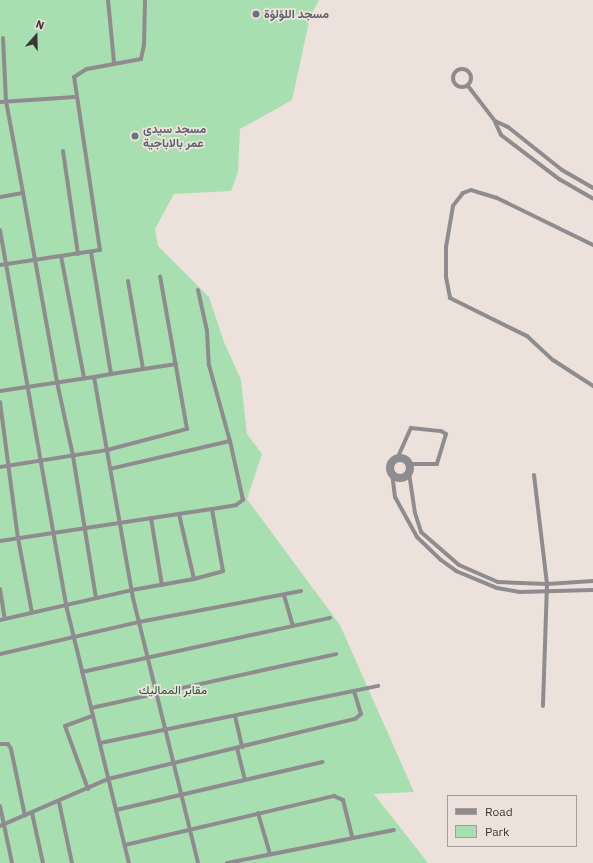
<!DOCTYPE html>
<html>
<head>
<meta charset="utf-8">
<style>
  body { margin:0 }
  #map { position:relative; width:593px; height:863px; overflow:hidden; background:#ece2db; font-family:"IBM Plex Sans",Vazirmatn,sans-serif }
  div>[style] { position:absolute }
  .green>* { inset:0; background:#a8dfb1 }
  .service>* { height:4px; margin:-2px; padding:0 2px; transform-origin:2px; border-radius:2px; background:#8f8c90 }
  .service>.ring { margin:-2px; padding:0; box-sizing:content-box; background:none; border:4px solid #8f8c90; border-radius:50% }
  .minor>* { height:8px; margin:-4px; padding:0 4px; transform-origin:4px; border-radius:4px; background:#8f8c90 }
  .minor>.ring { margin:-4px; padding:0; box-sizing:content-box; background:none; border:8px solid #8f8c90; border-radius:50% }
  .dots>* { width:11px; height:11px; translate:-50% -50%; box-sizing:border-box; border:2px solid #ece2db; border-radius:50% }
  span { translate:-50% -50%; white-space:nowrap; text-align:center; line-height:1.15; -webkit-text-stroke:3.5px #ece2db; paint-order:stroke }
  .worship-label { font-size:12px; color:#5b616d; font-weight:700 }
  .left { translate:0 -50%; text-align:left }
  .park-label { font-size:12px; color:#1c572d }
  .legend { position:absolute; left:447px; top:795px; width:130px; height:52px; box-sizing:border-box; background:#ece2db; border:1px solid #a59d98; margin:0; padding:5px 7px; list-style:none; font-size:12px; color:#3a3634 }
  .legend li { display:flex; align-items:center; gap:8px; height:20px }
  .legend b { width:20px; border:1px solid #a59d98 }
  .north { position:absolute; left:16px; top:16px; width:40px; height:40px; -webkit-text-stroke:3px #ece2db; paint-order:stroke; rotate:20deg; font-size:11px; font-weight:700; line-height:16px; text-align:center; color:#3a3634 }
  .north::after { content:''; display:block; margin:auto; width:14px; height:18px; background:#3a3634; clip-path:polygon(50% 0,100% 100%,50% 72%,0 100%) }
</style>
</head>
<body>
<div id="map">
  <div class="green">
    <i style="clip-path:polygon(0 0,319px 0,310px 17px,292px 100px,240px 129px,238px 172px,231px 191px,174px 194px,155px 229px,158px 246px,209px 297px,224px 342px,241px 380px,247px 434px,262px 454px,247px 499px,340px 625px,414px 792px,374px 794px,428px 863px,0 863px)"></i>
  </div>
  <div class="service">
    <i style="left:108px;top:0;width:62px;rotate:84.5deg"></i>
    <i style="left:3px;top:38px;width:63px;rotate:87.3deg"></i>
    <i style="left:6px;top:101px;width:94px;rotate:79.5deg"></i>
    <i class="ring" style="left:453px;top:69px;width:14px;height:14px"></i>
    <i style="left:468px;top:86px;width:44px;rotate:52.4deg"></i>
    <i style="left:495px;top:121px;width:14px;rotate:25deg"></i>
    <i style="left:508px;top:127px;width:69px;rotate:38.5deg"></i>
    <i style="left:562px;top:170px;width:36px;rotate:30deg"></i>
    <i style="left:0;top:102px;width:75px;rotate:-3.8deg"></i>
    <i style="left:495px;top:122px;width:14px;rotate:65deg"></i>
    <i style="left:501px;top:135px;width:73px;rotate:37.2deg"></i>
    <i style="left:559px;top:179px;width:39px;rotate:30deg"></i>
    <i style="left:63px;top:151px;width:104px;rotate:81.7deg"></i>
    <i style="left:0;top:197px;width:23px;rotate:-10deg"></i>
    <i style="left:23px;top:193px;width:192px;rotate:79.8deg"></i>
    <i style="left:57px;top:382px;width:76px;rotate:77.8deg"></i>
    <i style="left:73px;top:456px;width:144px;rotate:80.8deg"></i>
    <i style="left:0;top:230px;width:381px;rotate:80deg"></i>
    <i style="left:66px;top:605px;width:266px;rotate:76.3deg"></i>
    <i style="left:593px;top:245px;width:107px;rotate:-153.9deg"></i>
    <i style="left:497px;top:198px;width:27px;rotate:-163deg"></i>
    <i style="left:471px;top:190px;width:9px;rotate:159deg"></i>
    <i style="left:463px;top:193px;width:16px;rotate:128deg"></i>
    <i style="left:453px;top:206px;width:42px;rotate:99.7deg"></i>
    <i style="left:446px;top:247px;width:30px;rotate:90deg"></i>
    <i style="left:446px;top:277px;width:21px;rotate:79deg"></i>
    <i style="left:450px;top:298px;width:86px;rotate:26.3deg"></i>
    <i style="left:527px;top:336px;width:35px;rotate:43deg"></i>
    <i style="left:553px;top:360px;width:48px;rotate:33deg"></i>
    <i style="left:91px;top:252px;width:124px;rotate:80.7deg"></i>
    <i style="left:111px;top:374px;width:17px;rotate:170deg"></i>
    <i style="left:61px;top:256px;width:124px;rotate:79.3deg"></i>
    <i style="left:0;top:265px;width:101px;rotate:-8.5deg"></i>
    <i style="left:100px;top:250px;width:175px;rotate:-98.5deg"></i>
    <i style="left:74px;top:77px;width:15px;rotate:-32deg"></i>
    <i style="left:87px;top:69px;width:55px;rotate:-10.5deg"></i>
    <i style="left:141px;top:59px;width:14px;rotate:-78deg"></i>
    <i style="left:144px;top:45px;width:45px;rotate:-88.7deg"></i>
    <i style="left:128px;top:281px;width:89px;rotate:80.3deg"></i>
    <i style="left:198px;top:290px;width:42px;rotate:77.6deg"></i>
    <i style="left:207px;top:331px;width:34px;rotate:87deg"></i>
    <i style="left:209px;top:365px;width:79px;rotate:74.6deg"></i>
    <i style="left:111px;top:374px;width:66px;rotate:-8.7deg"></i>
    <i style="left:0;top:391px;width:95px;rotate:-8.5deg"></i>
    <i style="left:94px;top:377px;width:224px;rotate:80deg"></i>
    <i style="left:133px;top:598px;width:273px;rotate:76.2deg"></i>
    <i style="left:0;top:402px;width:137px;rotate:82.5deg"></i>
    <i style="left:18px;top:538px;width:76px;rotate:79.4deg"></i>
    <i style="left:397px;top:459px;width:34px;rotate:-66deg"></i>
    <i style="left:411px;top:428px;width:30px;rotate:6deg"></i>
    <i style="left:441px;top:431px;width:6px;rotate:31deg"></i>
    <i style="left:446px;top:434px;width:31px;rotate:107deg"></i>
    <i style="left:437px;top:464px;width:28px;rotate:180deg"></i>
    <i style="left:0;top:467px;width:108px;rotate:-9deg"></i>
    <i style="left:107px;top:450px;width:83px;rotate:-14.7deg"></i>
    <i style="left:187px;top:429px;width:155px;rotate:-100deg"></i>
    <i style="left:392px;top:473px;width:24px;rotate:83deg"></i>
    <i style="left:395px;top:497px;width:46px;rotate:61.2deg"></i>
    <i style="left:417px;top:537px;width:33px;rotate:44deg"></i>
    <i style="left:441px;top:560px;width:19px;rotate:36deg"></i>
    <i style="left:456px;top:571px;width:44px;rotate:22.5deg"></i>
    <i style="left:497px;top:588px;width:22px;rotate:10deg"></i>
    <i style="left:519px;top:592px;width:74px;rotate:-1.5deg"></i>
    <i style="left:409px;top:473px;width:40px;rotate:81.5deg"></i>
    <i style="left:415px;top:513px;width:20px;rotate:72deg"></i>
    <i style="left:421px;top:532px;width:50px;rotate:41deg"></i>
    <i style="left:459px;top:565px;width:43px;rotate:23.6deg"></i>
    <i style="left:498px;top:582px;width:49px;rotate:2.3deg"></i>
    <i style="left:547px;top:584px;width:46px;rotate:-3.7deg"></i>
    <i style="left:534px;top:475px;width:110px;rotate:83.2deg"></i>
    <i style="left:547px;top:584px;width:122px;rotate:91.9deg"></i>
    <i style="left:151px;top:518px;width:68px;rotate:80.7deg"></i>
    <i style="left:0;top:541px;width:214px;rotate:-8.6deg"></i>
    <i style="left:212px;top:509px;width:24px;rotate:-9deg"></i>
    <i style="left:236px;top:505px;width:9px;rotate:-36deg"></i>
    <i style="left:243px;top:500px;width:60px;rotate:-102.4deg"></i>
    <i style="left:230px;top:441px;width:123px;rotate:166.9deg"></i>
    <i style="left:194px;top:579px;width:30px;rotate:-15deg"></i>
    <i style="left:223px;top:571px;width:63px;rotate:-100.1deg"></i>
    <i style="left:0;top:589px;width:30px;rotate:81deg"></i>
    <i style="left:284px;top:595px;width:32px;rotate:74deg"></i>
    <i style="left:0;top:620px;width:135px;rotate:-12.8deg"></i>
    <i style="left:132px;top:590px;width:63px;rotate:-10.1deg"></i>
    <i style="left:194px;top:579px;width:67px;rotate:-103deg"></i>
    <i style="left:0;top:654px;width:143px;rotate:-13deg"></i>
    <i style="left:139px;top:622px;width:165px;rotate:-10.8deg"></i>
    <i style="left:82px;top:672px;width:254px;rotate:-12.3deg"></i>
    <i style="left:91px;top:708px;width:251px;rotate:-12.4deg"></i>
    <i style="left:235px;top:716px;width:32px;rotate:77deg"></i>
    <i style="left:100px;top:743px;width:284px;rotate:-11.6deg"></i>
    <i style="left:0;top:744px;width:8px"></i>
    <i style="left:8px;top:744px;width:6px;rotate:59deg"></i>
    <i style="left:11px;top:749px;width:68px;rotate:78.2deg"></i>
    <i style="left:237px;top:748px;width:33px;rotate:76deg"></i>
    <i style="left:88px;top:789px;width:67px;rotate:-110.1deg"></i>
    <i style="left:65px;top:726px;width:30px;rotate:-20deg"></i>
    <i style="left:59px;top:802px;width:62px;rotate:78deg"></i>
    <i style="left:0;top:806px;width:58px;rotate:78.1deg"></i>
    <i style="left:116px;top:810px;width:212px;rotate:-13.1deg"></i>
    <i style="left:32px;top:813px;width:51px;rotate:77.6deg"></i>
    <i style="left:258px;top:813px;width:43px;rotate:73.7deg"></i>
    <i style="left:0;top:826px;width:118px;rotate:-23.5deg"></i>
    <i style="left:108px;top:779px;width:254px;rotate:-13.7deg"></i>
    <i style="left:355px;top:719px;width:8px;rotate:-40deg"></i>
    <i style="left:361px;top:714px;width:24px;rotate:-107deg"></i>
    <i style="left:125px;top:845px;width:215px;rotate:-13.2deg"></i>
    <i style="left:334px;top:796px;width:10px;rotate:24deg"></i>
    <i style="left:343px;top:800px;width:37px;rotate:76deg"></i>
    <i style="left:227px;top:863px;width:170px;rotate:-11.2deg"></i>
  </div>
  <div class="minor">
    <i class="ring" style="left:390px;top:458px;width:12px;height:12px"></i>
  </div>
  <div class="dots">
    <i style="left:256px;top:14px;background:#6b7280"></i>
    <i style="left:135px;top:136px;background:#6b7280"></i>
  </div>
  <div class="worship-label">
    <span class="left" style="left:264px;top:14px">مسجد اللؤلؤة</span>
    <span class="left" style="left:143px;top:136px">مسجد سيدى<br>عمر بالاباجية</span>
  </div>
  <div class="park-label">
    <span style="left:173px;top:690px">مقابر المماليك</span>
  </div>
  <ul class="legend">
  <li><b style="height:5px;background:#8f8c90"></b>Road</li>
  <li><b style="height:11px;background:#a8dfb1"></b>Park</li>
  </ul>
  <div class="north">N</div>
</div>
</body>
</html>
